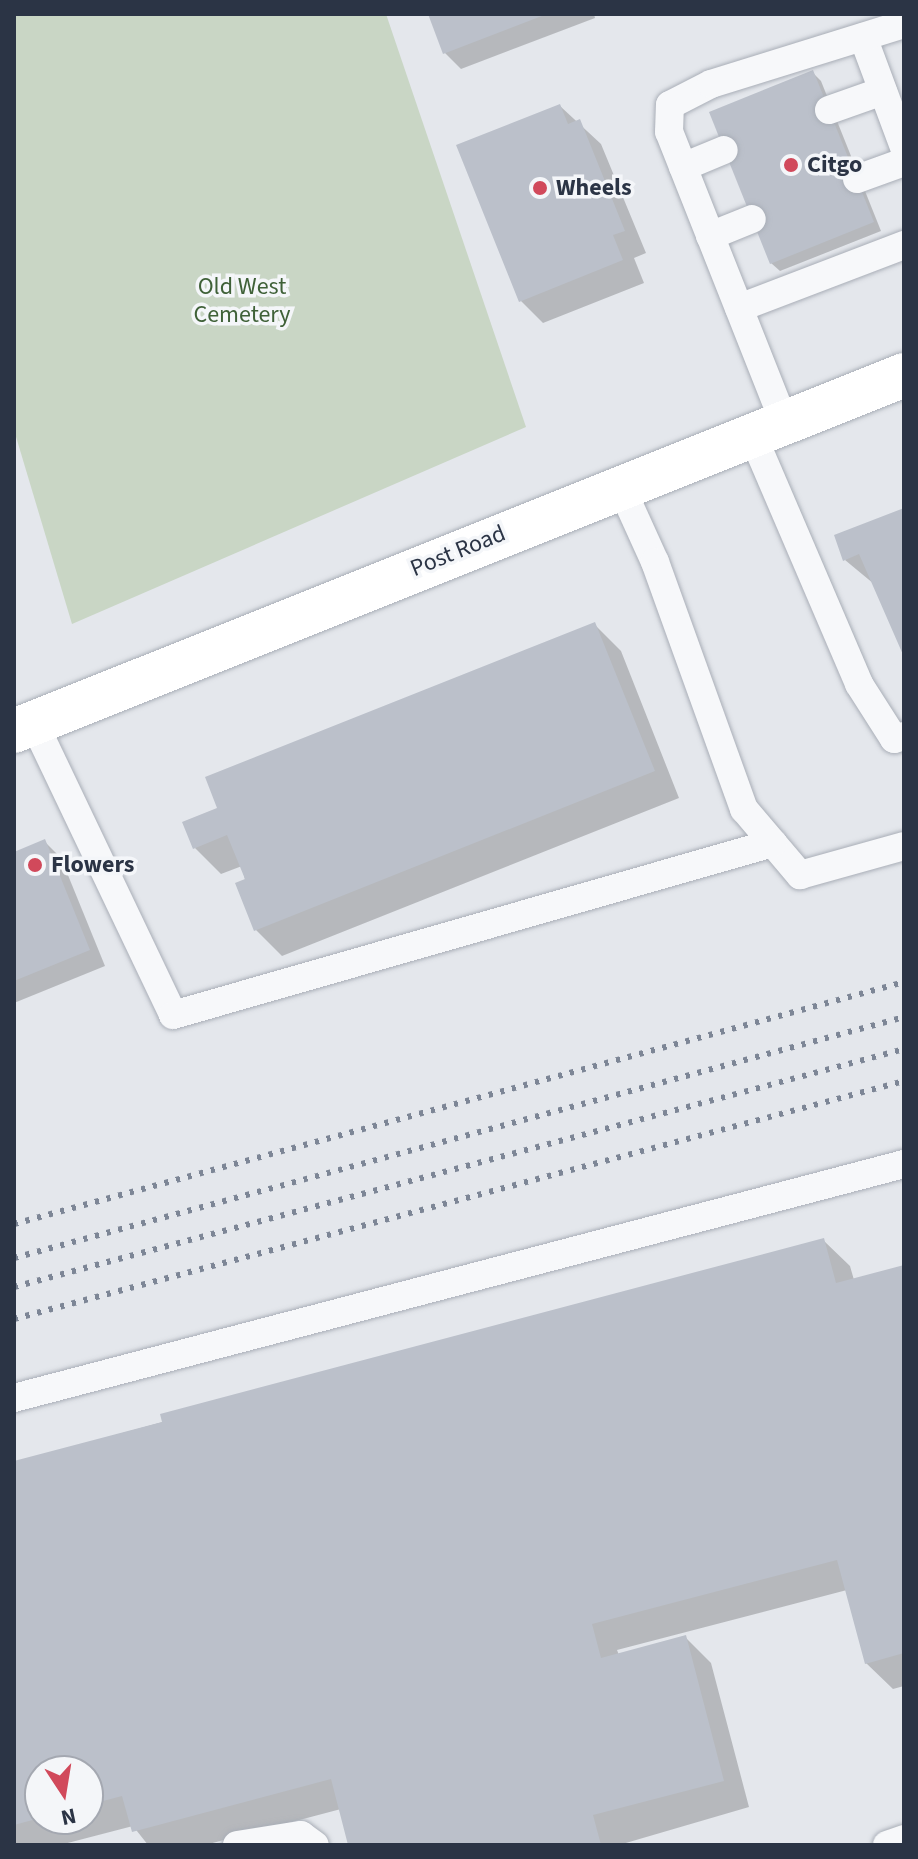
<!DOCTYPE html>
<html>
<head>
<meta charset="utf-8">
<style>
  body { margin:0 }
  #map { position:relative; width:918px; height:1859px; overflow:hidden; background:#e4e7ec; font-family:"Source Sans 3",sans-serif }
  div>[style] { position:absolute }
  .green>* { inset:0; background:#c9d6c5 }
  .shadow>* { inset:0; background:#0003 }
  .building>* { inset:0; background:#bbc0ca }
  .roads { filter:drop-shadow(0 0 2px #a9aeb7) drop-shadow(0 0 2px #a9aeb7) }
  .lane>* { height:28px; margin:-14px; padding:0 14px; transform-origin:14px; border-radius:14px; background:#f7f8fa }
  .primary>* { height:44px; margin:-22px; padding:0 22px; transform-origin:22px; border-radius:22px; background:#fff }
  .rail>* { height:6px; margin-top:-3px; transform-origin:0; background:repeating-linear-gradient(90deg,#7d8696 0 4px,transparent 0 12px) }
  .dots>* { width:22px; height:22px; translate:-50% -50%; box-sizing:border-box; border:4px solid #f4f6f9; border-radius:50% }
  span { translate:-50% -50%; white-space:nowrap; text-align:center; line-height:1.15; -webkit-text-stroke:7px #f4f6f9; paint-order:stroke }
  .poi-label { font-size:24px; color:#2b3445; font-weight:700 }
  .left { translate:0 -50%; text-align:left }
  .park-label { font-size:24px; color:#3f6138 }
  .street-label { font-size:24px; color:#2b3445 }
  .frame { position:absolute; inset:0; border:16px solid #2b3445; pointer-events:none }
  .north { position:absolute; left:24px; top:1755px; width:80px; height:80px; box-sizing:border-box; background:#f4f6f9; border:2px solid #a4a8b1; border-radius:50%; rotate:168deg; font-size:22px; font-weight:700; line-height:32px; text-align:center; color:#2b3445 }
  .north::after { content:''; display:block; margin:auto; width:28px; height:36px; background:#d1495b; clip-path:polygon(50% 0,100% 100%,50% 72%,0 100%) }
</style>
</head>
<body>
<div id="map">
  <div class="green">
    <i style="clip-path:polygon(14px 14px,386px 14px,526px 427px,72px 624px,14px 430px)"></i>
  </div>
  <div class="shadow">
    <i style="clip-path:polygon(430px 14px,594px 14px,595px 18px,461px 69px,445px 53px)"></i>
    <i style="clip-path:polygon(813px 73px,821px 81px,881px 231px,780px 271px,771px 263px)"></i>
    <i style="clip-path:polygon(560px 106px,601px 144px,646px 253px,634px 258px,644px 283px,543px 323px,521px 301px)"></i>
    <i style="clip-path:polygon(904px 510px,904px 652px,874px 584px,845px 560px)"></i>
    <i style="clip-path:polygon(594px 624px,621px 651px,679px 798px,282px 956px,256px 930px,242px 866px,221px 874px,195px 848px,220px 809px)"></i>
    <i style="clip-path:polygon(44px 841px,61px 858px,105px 966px,14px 1003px,14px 854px)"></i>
    <i style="clip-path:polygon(evenodd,823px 1240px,850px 1266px,854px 1280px,904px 1267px,904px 1686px,893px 1689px,866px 1663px,847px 1590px,617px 1650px,619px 1655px,685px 1637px,711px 1663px,749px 1807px,619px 1845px,350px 1845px,341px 1809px,205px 1845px,148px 1845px,133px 1826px,60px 1845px,14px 1845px,14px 1463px,823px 1240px,40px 1771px,88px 1771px,88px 1819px,40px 1819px,40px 1771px)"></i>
  </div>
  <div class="building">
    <i style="clip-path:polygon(428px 14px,547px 14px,443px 54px)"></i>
    <i style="clip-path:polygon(813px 70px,874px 222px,770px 264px,709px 112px)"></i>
    <i style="clip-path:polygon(560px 104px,568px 124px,580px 119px,625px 231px,613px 235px,623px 260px,519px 302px,456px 145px)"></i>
    <i style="clip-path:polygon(904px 508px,904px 657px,859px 554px,843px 561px,834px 535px)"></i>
    <i style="clip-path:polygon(595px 622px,655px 771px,254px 931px,235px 883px,245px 879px,227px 835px,193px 849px,182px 822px,217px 808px,205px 777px)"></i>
    <i style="clip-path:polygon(45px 839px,90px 950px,14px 981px,14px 852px)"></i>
    <i style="clip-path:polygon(824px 1238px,836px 1283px,904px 1265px,904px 1653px,865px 1664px,837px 1560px,592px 1624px,601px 1658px,686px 1635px,724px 1781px,593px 1815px,601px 1845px,348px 1845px,331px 1779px,132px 1832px,122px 1796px,88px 1805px,88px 1771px,40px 1771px,40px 1818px,14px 1825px,14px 1461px,162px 1422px,160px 1414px)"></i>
  </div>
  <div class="roads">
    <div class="lane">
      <i style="left:863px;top:37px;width:117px;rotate:69.6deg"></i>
      <i style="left:829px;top:110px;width:57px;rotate:-19.4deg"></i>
      <i style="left:683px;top:167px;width:44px;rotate:-22.5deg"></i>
      <i style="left:857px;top:179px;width:50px;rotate:-19.9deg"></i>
      <i style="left:710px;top:236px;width:45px;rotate:-22deg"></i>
      <i style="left:739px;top:308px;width:177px;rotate:-20.9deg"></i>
      <i style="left:784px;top:422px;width:312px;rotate:-111.6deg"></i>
      <i style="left:669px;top:132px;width:27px;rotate:-88deg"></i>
      <i style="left:670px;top:105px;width:46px;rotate:-27.1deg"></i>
      <i style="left:711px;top:84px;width:202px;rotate:-17.3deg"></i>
      <i style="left:752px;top:434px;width:272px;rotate:66.8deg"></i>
      <i style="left:859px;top:684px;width:65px;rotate:57.5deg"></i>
      <i style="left:894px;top:739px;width:10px;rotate:-17deg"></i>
      <i style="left:621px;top:487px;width:82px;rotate:65.6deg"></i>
      <i style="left:655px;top:562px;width:263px;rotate:70.2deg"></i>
      <i style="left:744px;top:809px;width:87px;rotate:49.7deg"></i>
      <i style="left:800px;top:875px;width:108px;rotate:-15.6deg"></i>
      <i style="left:34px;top:723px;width:323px;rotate:64.5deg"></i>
      <i style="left:173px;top:1015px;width:624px;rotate:-16deg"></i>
      <i style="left:14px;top:1398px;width:920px;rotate:-14.73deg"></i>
      <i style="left:237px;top:1845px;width:65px;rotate:-8.9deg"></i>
      <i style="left:301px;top:1835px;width:17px;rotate:36deg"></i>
      <i style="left:887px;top:1845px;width:18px;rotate:-19deg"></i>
    </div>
    <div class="primary">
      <i style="left:14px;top:731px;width:959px;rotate:-21.8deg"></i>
    </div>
  </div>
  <div class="rail">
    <i style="left:14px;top:1224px;width:922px;rotate:-15.21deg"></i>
    <i style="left:14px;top:1258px;width:922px;rotate:-15.15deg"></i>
    <i style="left:14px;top:1287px;width:921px;rotate:-14.97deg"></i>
    <i style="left:14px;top:1319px;width:921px;rotate:-14.97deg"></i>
  </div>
  <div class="dots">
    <i style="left:791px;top:165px;background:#d1495b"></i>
    <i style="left:540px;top:188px;background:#d1495b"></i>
    <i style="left:35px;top:865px;background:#d1495b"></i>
  </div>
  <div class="poi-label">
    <span class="left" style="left:807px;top:165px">Citgo</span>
    <span class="left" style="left:556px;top:188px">Wheels</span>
    <span class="left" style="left:51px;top:865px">Flowers</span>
  </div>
  <div class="park-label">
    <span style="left:242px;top:301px">Old West<br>Cemetery</span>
  </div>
  <div class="street-label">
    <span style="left:458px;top:551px;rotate:-22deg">Post Road</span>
  </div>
  <div class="frame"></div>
  <div class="north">N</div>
</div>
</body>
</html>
